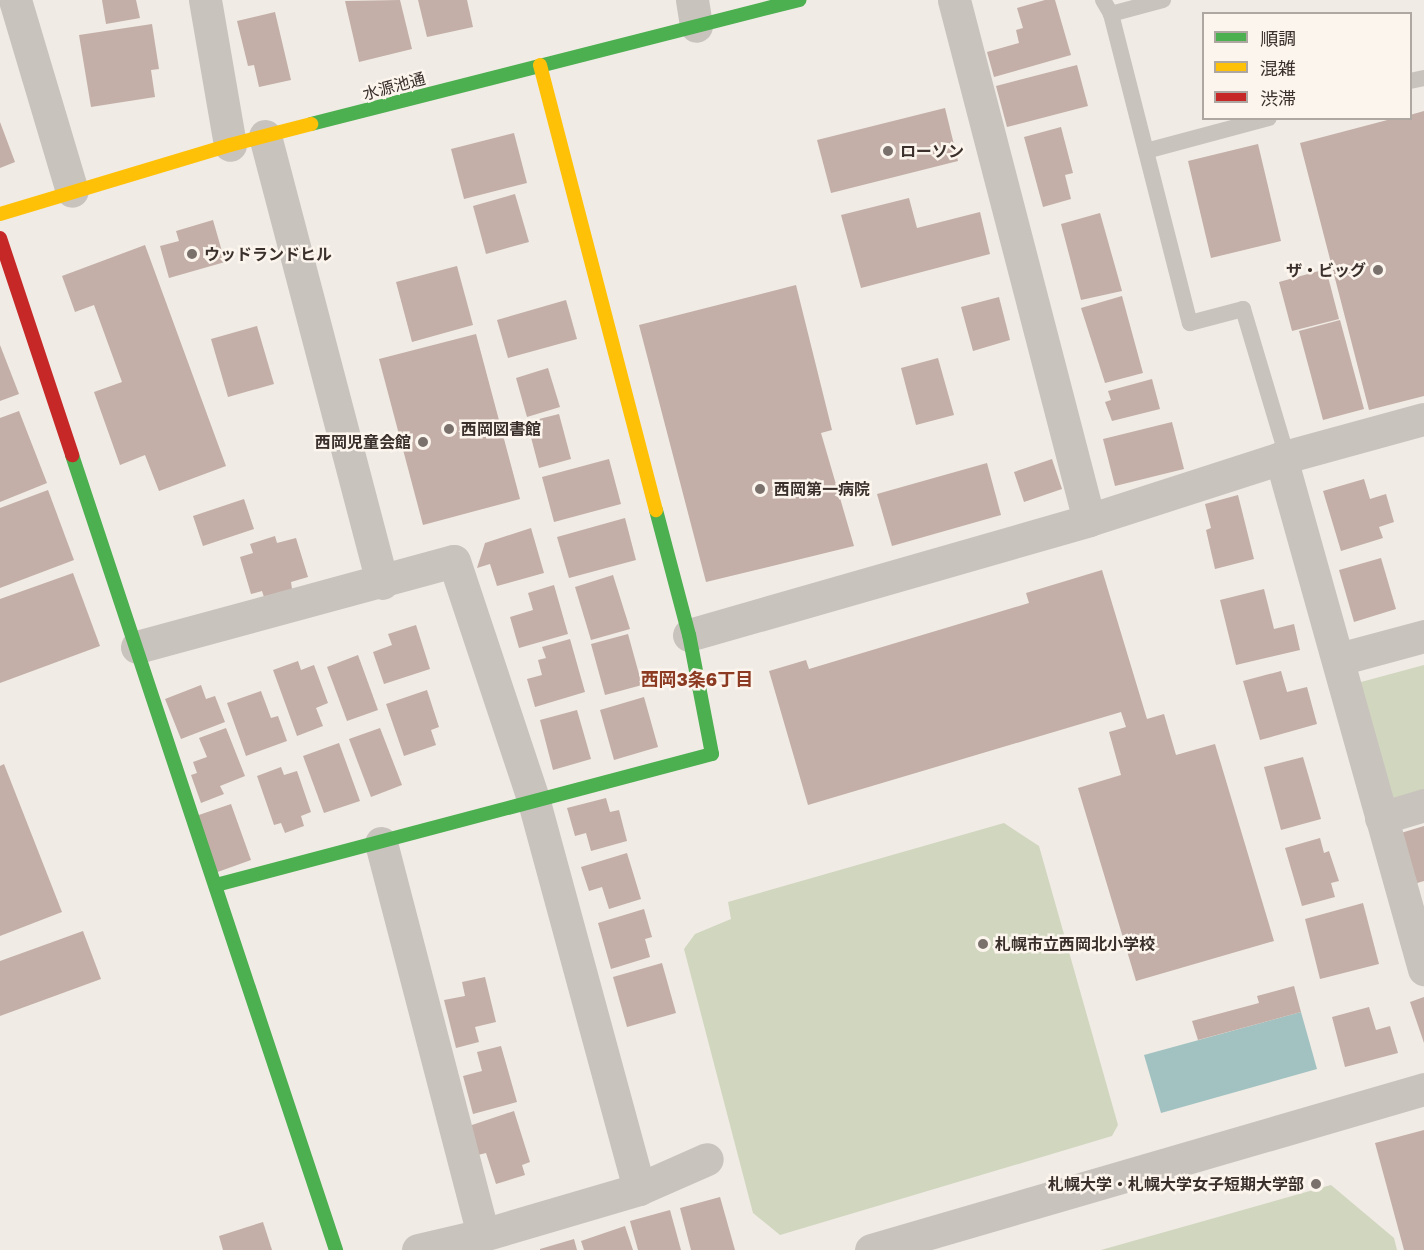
<!DOCTYPE html>
<html>
<head>
<meta charset="utf-8">
<style>
  body { margin:0 }
  #map { position:relative; width:1424px; height:1250px; overflow:hidden; background:#f0ebe5; font-family:"Golos Text","Noto Sans JP",sans-serif }
  div>[style] { position:absolute }
  .green>* { inset:0; background:#d1d6bf }
  .water>* { inset:0; background:#a1c2c1 }
  .building>* { inset:0; background:#c3afa7 }
  .lane>* { height:16px; margin:-8px; padding:0 8px; transform-origin:8px; border-radius:8px; background:#c9c3be }
  .street>* { height:33px; margin:-16.5px; padding:0 16.5px; transform-origin:16.5px; border-radius:16.5px; background:#c9c3be }
  .fast>* { height:14px; margin:-7px; padding:0 7px; transform-origin:7px; border-radius:7px; background:#4caf50 }
  .slow>* { height:14px; margin:-7px; padding:0 7px; transform-origin:7px; border-radius:7px; background:#ffc107 }
  .jam>* { height:14px; margin:-7px; padding:0 7px; transform-origin:7px; border-radius:7px; background:#c62828 }
  .dots>* { width:16px; height:16px; translate:-50% -50%; box-sizing:border-box; border:3px solid #fbf5ee; border-radius:50% }
  span { translate:-50% -50%; white-space:nowrap; text-align:center; line-height:1.15; -webkit-text-stroke:5px #fbf5ee; paint-order:stroke }
  .street-label { font-size:16px; color:#3b302b }
  .poi-label { font-size:16px; color:#3b302b; font-weight:700 }
  .left { translate:0 -50%; text-align:left }
  .right { translate:-100% -50%; text-align:right }
  .neighbourhood-label { font-size:18px; color:#8c3b22; font-weight:700 }
  .legend { position:absolute; left:1202px; top:12px; width:210px; height:108px; box-sizing:border-box; background:#fbf5ee; border:2px solid #aea6a0; margin:0; padding:8px 10px; list-style:none; font-size:18px; color:#3b302b }
  .legend li { display:flex; align-items:center; gap:12px; height:30px }
  .legend b { width:30px; border:2px solid #aea6a0 }
</style>
</head>
<body>
<div id="map">
  <div class="green">
    <i style="clip-path:polygon(1424px 665px,1424px 796px,1394px 804px,1351px 695px,1361px 682px)"></i>
    <i style="clip-path:polygon(1004px 823px,1039px 846px,1118px 1125px,1112px 1136px,780px 1235px,753px 1213px,684px 949px,695px 934px,731px 919px,728px 902px)"></i>
    <i style="clip-path:polygon(1331px 1185px,1394px 1238px,1397px 1250px,1101px 1250px)"></i>
  </div>
  <div class="water">
    <i style="clip-path:polygon(1301px 1012px,1317px 1069px,1161px 1113px,1144px 1055px)"></i>
  </div>
  <div class="building">
    <i style="clip-path:polygon(102px 0,136px 0,140px 18px,106px 24px)"></i>
    <i style="clip-path:polygon(400px 0,412px 49px,359px 62px,345px 1px)"></i>
    <i style="clip-path:polygon(418px 0,467px 0,473px 27px,427px 37px)"></i>
    <i style="clip-path:polygon(1045px 0,1055px 0,1071px 55px,994px 77px,987px 52px,1019px 43px,1016px 30px,1023px 28px,1017px 8px)"></i>
    <i style="clip-path:polygon(275px 12px,291px 80px,259px 87px,254px 65px,248px 66px,237px 21px)"></i>
    <i style="clip-path:polygon(152px 24px,159px 69px,151px 70px,155px 97px,91px 107px,79px 35px)"></i>
    <i style="clip-path:polygon(1077px 65px,1088px 106px,1007px 127px,996px 86px)"></i>
    <i style="clip-path:polygon(945px 108px,958px 161px,831px 193px,817px 140px)"></i>
    <i style="clip-path:polygon(1424px 111px,1424px 396px,1369px 410px,1300px 143px,1395px 118px,1410px 118px,1410px 115px)"></i>
    <i style="clip-path:polygon(0 122px,15px 162px,0 168px)"></i>
    <i style="clip-path:polygon(1061px 127px,1073px 173px,1065px 175px,1071px 199px,1043px 207px,1024px 137px)"></i>
    <i style="clip-path:polygon(514px 133px,527px 183px,464px 199px,451px 149px)"></i>
    <i style="clip-path:polygon(1258px 144px,1281px 241px,1211px 258px,1188px 161px)"></i>
    <i style="clip-path:polygon(515px 194px,529px 242px,486px 254px,473px 206px)"></i>
    <i style="clip-path:polygon(909px 198px,917px 228px,980px 212px,990px 254px,861px 288px,841px 215px)"></i>
    <i style="clip-path:polygon(1100px 213px,1122px 291px,1081px 300px,1061px 224px)"></i>
    <i style="clip-path:polygon(213px 220px,225px 262px,169px 278px,160px 246px,179px 241px,176px 231px)"></i>
    <i style="clip-path:polygon(145px 245px,226px 466px,159px 491px,145px 455px,120px 465px,94px 392px,122px 382px,94px 305px,75px 312px,62px 276px)"></i>
    <i style="clip-path:polygon(457px 266px,473px 325px,412px 342px,396px 282px)"></i>
    <i style="clip-path:polygon(1326px 269px,1339px 319px,1292px 331px,1279px 282px)"></i>
    <i style="clip-path:polygon(796px 285px,832px 430px,821px 433px,854px 546px,706px 582px,639px 325px)"></i>
    <i style="clip-path:polygon(1122px 296px,1143px 373px,1105px 383px,1081px 308px)"></i>
    <i style="clip-path:polygon(999px 297px,1010px 340px,973px 351px,961px 307px)"></i>
    <i style="clip-path:polygon(566px 300px,577px 339px,508px 358px,497px 320px)"></i>
    <i style="clip-path:polygon(1340px 320px,1364px 409px,1323px 420px,1299px 331px)"></i>
    <i style="clip-path:polygon(257px 326px,274px 384px,228px 397px,211px 339px)"></i>
    <i style="clip-path:polygon(476px 334px,520px 499px,423px 525px,379px 359px)"></i>
    <i style="clip-path:polygon(0 345px,19px 394px,0 401px)"></i>
    <i style="clip-path:polygon(938px 358px,954px 415px,916px 425px,901px 368px)"></i>
    <i style="clip-path:polygon(548px 368px,560px 407px,527px 417px,516px 378px)"></i>
    <i style="clip-path:polygon(1152px 379px,1160px 409px,1112px 421px,1105px 402px,1111px 400px,1108px 391px)"></i>
    <i style="clip-path:polygon(19px 411px,47px 483px,0 502px,0 418px)"></i>
    <i style="clip-path:polygon(559px 414px,571px 459px,539px 468px,527px 422px)"></i>
    <i style="clip-path:polygon(1172px 422px,1184px 469px,1115px 486px,1103px 439px)"></i>
    <i style="clip-path:polygon(609px 459px,621px 504px,554px 522px,542px 477px)"></i>
    <i style="clip-path:polygon(1052px 459px,1062px 489px,1024px 502px,1014px 472px)"></i>
    <i style="clip-path:polygon(987px 463px,1001px 515px,892px 546px,877px 494px)"></i>
    <i style="clip-path:polygon(1364px 479px,1370px 499px,1386px 494px,1394px 522px,1379px 527px,1383px 538px,1341px 551px,1323px 491px)"></i>
    <i style="clip-path:polygon(48px 490px,74px 560px,0 588px,0 508px)"></i>
    <i style="clip-path:polygon(1238px 495px,1254px 559px,1215px 569px,1206px 530px,1211px 528px,1205px 504px)"></i>
    <i style="clip-path:polygon(244px 499px,254px 529px,203px 546px,193px 516px)"></i>
    <i style="clip-path:polygon(625px 518px,636px 560px,569px 578px,557px 537px)"></i>
    <i style="clip-path:polygon(531px 528px,544px 573px,497px 586px,490px 564px,477px 568px,485px 543px)"></i>
    <i style="clip-path:polygon(275px 536px,277px 543px,296px 538px,308px 577px,291px 582px,292px 589px,264px 597px,262px 591px,251px 594px,240px 557px,253px 553px,250px 544px)"></i>
    <i style="clip-path:polygon(1381px 558px,1396px 609px,1354px 622px,1339px 570px)"></i>
    <i style="clip-path:polygon(1102px 570px,1147px 719px,1164px 714px,1176px 755px,1215px 744px,1274px 941px,1136px 981px,1078px 788px,1121px 775px,1109px 732px,1126px 727px,1121px 712px,808px 805px,769px 671px,806px 660px,809px 669px,1029px 603px,1026px 593px)"></i>
    <i style="clip-path:polygon(73px 573px,100px 646px,0 683px,0 599px)"></i>
    <i style="clip-path:polygon(613px 575px,630px 629px,591px 640px,575px 587px)"></i>
    <i style="clip-path:polygon(554px 585px,568px 634px,519px 648px,510px 617px,533px 610px,528px 593px)"></i>
    <i style="clip-path:polygon(1264px 589px,1274px 629px,1294px 624px,1300px 650px,1236px 665px,1220px 600px)"></i>
    <i style="clip-path:polygon(416px 625px,430px 669px,384px 684px,373px 652px,392px 645px,388px 634px)"></i>
    <i style="clip-path:polygon(628px 634px,642px 685px,605px 695px,591px 644px)"></i>
    <i style="clip-path:polygon(570px 639px,585px 692px,535px 707px,527px 679px,542px 675px,538px 660px,546px 658px,542px 647px)"></i>
    <i style="clip-path:polygon(358px 655px,378px 710px,347px 721px,327px 667px)"></i>
    <i style="clip-path:polygon(298px 661px,301px 670px,314px 665px,328px 703px,316px 708px,323px 726px,297px 736px,273px 670px)"></i>
    <i style="clip-path:polygon(1281px 671px,1287px 692px,1307px 687px,1317px 724px,1260px 740px,1243px 681px)"></i>
    <i style="clip-path:polygon(201px 685px,206px 699px,215px 696px,225px 722px,181px 739px,165px 699px)"></i>
    <i style="clip-path:polygon(427px 690px,439px 727px,431px 730px,436px 745px,404px 756px,386px 704px)"></i>
    <i style="clip-path:polygon(261px 691px,271px 718px,278px 716px,287px 741px,246px 756px,227px 703px)"></i>
    <i style="clip-path:polygon(644px 697px,658px 747px,614px 760px,600px 710px)"></i>
    <i style="clip-path:polygon(577px 710px,591px 759px,553px 770px,540px 720px)"></i>
    <i style="clip-path:polygon(226px 728px,245px 776px,220px 786px,224px 794px,201px 803px,191px 775px,197px 773px,193px 762px,207px 757px,199px 738px)"></i>
    <i style="clip-path:polygon(380px 728px,402px 785px,371px 797px,349px 739px)"></i>
    <i style="clip-path:polygon(339px 743px,360px 801px,324px 813px,303px 756px)"></i>
    <i style="clip-path:polygon(1303px 757px,1321px 819px,1281px 830px,1264px 767px)"></i>
    <i style="clip-path:polygon(4px 764px,62px 912px,0 936px,0 766px)"></i>
    <i style="clip-path:polygon(281px 767px,284px 775px,297px 771px,311px 812px,301px 816px,304px 826px,285px 833px,281px 823px,274px 825px,257px 776px)"></i>
    <i style="clip-path:polygon(606px 798px,610px 812px,619px 810px,627px 841px,591px 851px,586px 833px,575px 836px,567px 808px)"></i>
    <i style="clip-path:polygon(231px 804px,251px 860px,212px 874px,193px 817px)"></i>
    <i style="clip-path:polygon(1424px 826px,1424px 881px,1417px 883px,1401px 833px)"></i>
    <i style="clip-path:polygon(1320px 838px,1324px 853px,1329px 851px,1339px 881px,1331px 883px,1335px 897px,1302px 906px,1285px 848px)"></i>
    <i style="clip-path:polygon(627px 853px,641px 899px,609px 909px,602px 887px,589px 891px,581px 867px)"></i>
    <i style="clip-path:polygon(1363px 903px,1379px 964px,1320px 979px,1305px 919px)"></i>
    <i style="clip-path:polygon(644px 909px,652px 937px,645px 939px,650px 957px,611px 969px,598px 923px)"></i>
    <i style="clip-path:polygon(83px 931px,101px 979px,0 1016px,0 961px)"></i>
    <i style="clip-path:polygon(662px 963px,676px 1013px,627px 1027px,613px 977px)"></i>
    <i style="clip-path:polygon(485px 977px,496px 1022px,475px 1027px,479px 1042px,456px 1048px,444px 1000px,465px 996px,462px 982px)"></i>
    <i style="clip-path:polygon(1294px 986px,1301px 1012px,1198px 1040px,1192px 1021px,1259px 1003px,1257px 996px)"></i>
    <i style="clip-path:polygon(1424px 997px,1424px 1043px,1410px 1002px)"></i>
    <i style="clip-path:polygon(1369px 1007px,1376px 1030px,1390px 1026px,1398px 1053px,1345px 1067px,1332px 1017px)"></i>
    <i style="clip-path:polygon(501px 1046px,517px 1102px,473px 1114px,463px 1076px,482px 1071px,477px 1052px)"></i>
    <i style="clip-path:polygon(514px 1111px,530px 1162px,522px 1165px,525px 1175px,496px 1184px,486px 1153px,478px 1155px,469px 1126px)"></i>
    <i style="clip-path:polygon(1424px 1130px,1424px 1250px,1404px 1250px,1375px 1143px)"></i>
    <i style="clip-path:polygon(720px 1197px,735px 1250px,691px 1250px,680px 1208px)"></i>
    <i style="clip-path:polygon(670px 1210px,681px 1250px,638px 1250px,630px 1221px)"></i>
    <i style="clip-path:polygon(263px 1222px,272px 1250px,223px 1250px,219px 1236px)"></i>
    <i style="clip-path:polygon(625px 1226px,633px 1250px,584px 1250px,581px 1241px)"></i>
    <i style="clip-path:polygon(574px 1239px,577px 1250px,540px 1250px,540px 1249px)"></i>
  </div>
  <div class="lane">
    <i style="left:1103px;top:0;width:16px;rotate:60deg"></i>
    <i style="left:1163px;top:0;width:54px;rotate:164.9deg"></i>
    <i style="left:1111px;top:14px;width:319px;rotate:75.7deg"></i>
    <i style="left:1190px;top:323px;width:55px;rotate:-14.8deg"></i>
    <i style="left:1243px;top:309px;width:154px;rotate:73.4deg"></i>
    <i style="left:1410px;top:81px;width:14px;rotate:-12deg"></i>
    <i style="left:1146px;top:151px;width:127px;rotate:-15deg"></i>
  </div>
  <div class="street">
    <i style="left:15px;top:0;width:199px;rotate:73.4deg"></i>
    <i style="left:205px;top:0;width:147px;rotate:80.2deg"></i>
    <i style="left:692px;top:0;width:26px;rotate:81deg"></i>
    <i style="left:954px;top:0;width:537px;rotate:75.45deg"></i>
    <i style="left:265px;top:136px;width:462px;rotate:75.3deg"></i>
    <i style="left:1281px;top:458px;width:531px;rotate:74.37deg"></i>
    <i style="left:689px;top:635px;width:416px;rotate:-16deg"></i>
    <i style="left:1089px;top:520px;width:202px;rotate:-17.9deg"></i>
    <i style="left:1281px;top:458px;width:148px;rotate:-15.3deg"></i>
    <i style="left:137px;top:647px;width:328px;rotate:-15.2deg"></i>
    <i style="left:454px;top:561px;width:254px;rotate:71.6deg"></i>
    <i style="left:534px;top:802px;width:401px;rotate:74.8deg"></i>
    <i style="left:1339px;top:659px;width:88px;rotate:-15.1deg"></i>
    <i style="left:1381px;top:818px;width:45px;rotate:-16.8deg"></i>
    <i style="left:381px;top:843px;width:405px;rotate:75.4deg"></i>
    <i style="left:418px;top:1250px;width:67px;rotate:-13deg"></i>
    <i style="left:483px;top:1235px;width:163px;rotate:-16.4deg"></i>
    <i style="left:639px;top:1189px;width:74px;rotate:-23.8deg"></i>
    <i style="left:871px;top:1250px;width:576px;rotate:-16.23deg"></i>
  </div>
  <div class="fast">
    <i style="left:311px;top:124px;width:504px;rotate:-14.26deg"></i>
    <i style="left:72px;top:455px;width:838px;rotate:71.63deg"></i>
    <i style="left:216px;top:885px;width:513px;rotate:-14.79deg"></i>
    <i style="left:712px;top:754px;width:121px;rotate:-100.9deg"></i>
    <i style="left:689px;top:635px;width:129px;rotate:-104.8deg"></i>
  </div>
  <div class="slow">
    <i style="left:540px;top:65px;width:460px;rotate:75.4deg"></i>
    <i style="left:0;top:214px;width:240px;rotate:-16.7deg"></i>
    <i style="left:230px;top:145px;width:84px;rotate:-14.5deg"></i>
  </div>
  <div class="jam">
    <i style="left:0;top:238px;width:229px;rotate:71.6deg"></i>
  </div>
  <div class="dots">
    <i style="left:888px;top:151px;background:#7a716c"></i>
    <i style="left:192px;top:254px;background:#7a716c"></i>
    <i style="left:1378px;top:270px;background:#7a716c"></i>
    <i style="left:449px;top:429px;background:#7a716c"></i>
    <i style="left:423px;top:442px;background:#7a716c"></i>
    <i style="left:760px;top:489px;background:#7a716c"></i>
    <i style="left:983px;top:944px;background:#7a716c"></i>
    <i style="left:1316px;top:1184px;background:#7a716c"></i>
  </div>
  <div class="street-label">
    <span style="left:394px;top:86px;rotate:-15deg">水源池通</span>
  </div>
  <div class="poi-label">
    <span class="left" style="left:900px;top:151px">ローソン</span>
    <span class="left" style="left:204px;top:254px">ウッドランドヒル</span>
    <span class="right" style="left:1366px;top:270px">ザ・ビッグ</span>
    <span class="left" style="left:461px;top:429px">西岡図書館</span>
    <span class="right" style="left:411px;top:442px">西岡児童会館</span>
    <span class="left" style="left:774px;top:489px">西岡第一病院</span>
    <span class="left" style="left:995px;top:944px">札幌市立西岡北小学校</span>
    <span class="right" style="left:1304px;top:1184px">札幌大学・札幌大学女子短期大学部</span>
  </div>
  <div class="neighbourhood-label">
    <span style="left:697px;top:679px">西岡3条6丁目</span>
  </div>
  <ul class="legend">
  <li><b style="height:8px;background:#4caf50"></b>順調</li>
  <li><b style="height:8px;background:#ffc107"></b>混雑</li>
  <li><b style="height:8px;background:#c62828"></b>渋滞</li>
  </ul>
</div>
</body>
</html>
